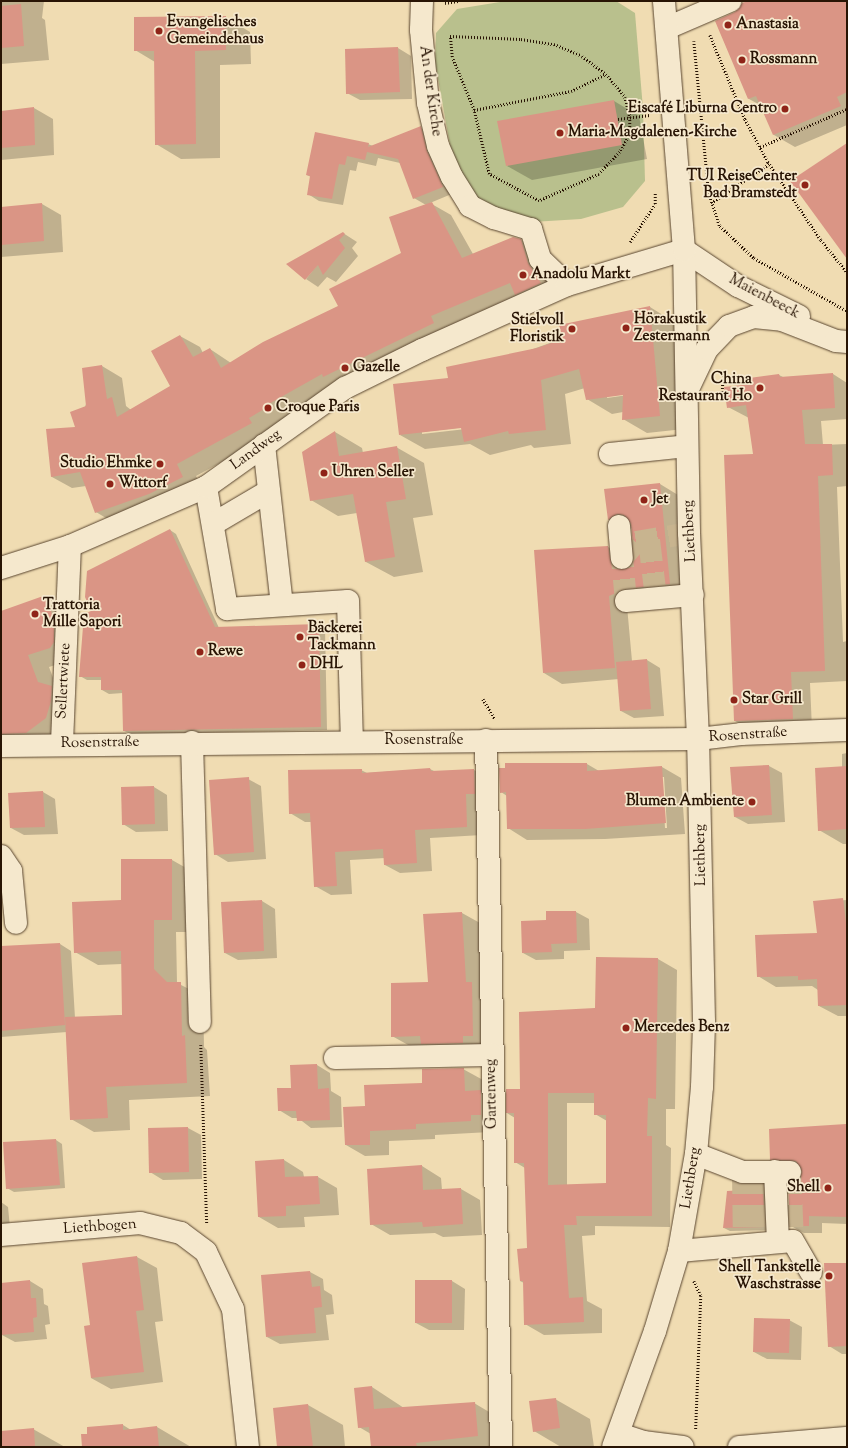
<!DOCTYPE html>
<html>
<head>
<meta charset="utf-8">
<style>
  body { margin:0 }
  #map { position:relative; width:848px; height:1448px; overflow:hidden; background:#f0dcb2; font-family:"Sorts Mill Goudy",serif }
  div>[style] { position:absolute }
  .green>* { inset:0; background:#b9c08d }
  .shadow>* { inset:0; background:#0003 }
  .building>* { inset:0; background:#da9585 }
  .minor-tunnel>* { height:22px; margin-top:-11px; transform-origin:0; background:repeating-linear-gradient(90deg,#c8b48f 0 22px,transparent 0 33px) }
  .path>* { height:2.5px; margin-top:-1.25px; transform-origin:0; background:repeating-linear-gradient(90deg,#281404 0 1px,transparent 0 3px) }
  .roads { filter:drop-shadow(0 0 1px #5a4630) drop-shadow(0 0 1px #5a4630) }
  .minor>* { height:22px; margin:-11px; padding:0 11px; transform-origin:11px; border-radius:11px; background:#f5e8cd }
  .dots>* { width:11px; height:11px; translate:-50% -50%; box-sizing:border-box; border:2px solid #f5e8cd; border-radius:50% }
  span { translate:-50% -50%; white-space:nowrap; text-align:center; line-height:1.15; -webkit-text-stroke:3.5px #f5e8cd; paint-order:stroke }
  .poi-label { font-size:15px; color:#281404; font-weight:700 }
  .left { translate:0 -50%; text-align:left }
  .right { translate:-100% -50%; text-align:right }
  .street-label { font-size:15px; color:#281404 }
  .frame { position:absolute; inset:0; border:2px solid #281404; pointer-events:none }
</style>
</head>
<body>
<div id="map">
  <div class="green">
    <i style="clip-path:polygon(506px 1px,616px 1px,635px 13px,643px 109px,645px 181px,623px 207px,581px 219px,532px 222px,502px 215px,474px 196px,455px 173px,435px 62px,436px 33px,457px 9px)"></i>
  </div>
  <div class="shadow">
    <i style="clip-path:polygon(1px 1px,44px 1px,42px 18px,45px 20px,49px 60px,1px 64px)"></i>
    <i style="clip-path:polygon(750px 1px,847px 1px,847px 125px,795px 147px,774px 135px,762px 106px,749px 99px,716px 22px,736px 13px)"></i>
    <i style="clip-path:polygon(225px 17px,250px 32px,251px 64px,220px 65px,220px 158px,181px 159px,156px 144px,155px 62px,135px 50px)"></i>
    <i style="clip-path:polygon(398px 48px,411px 56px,412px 99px,360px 100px,347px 93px)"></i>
    <i style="clip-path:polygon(614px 101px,639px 116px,647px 159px,532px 180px,507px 166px)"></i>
    <i style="clip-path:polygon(34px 108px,53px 119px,54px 155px,1px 160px,1px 112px)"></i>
    <i style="clip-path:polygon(421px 128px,432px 134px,454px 193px,430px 203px,451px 215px,473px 254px,521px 240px,541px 252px,560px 294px,341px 386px,285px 417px,285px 419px,271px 435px,196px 476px,202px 489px,116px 524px,96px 512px,86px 486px,72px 488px,52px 477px,47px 430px,76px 428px,102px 366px,122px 378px,126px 406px,131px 410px,172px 386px,180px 336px,200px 347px,203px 353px,210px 349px,231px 363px,339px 306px,402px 254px,426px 205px,414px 198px,400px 163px,378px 158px,376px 166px,358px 162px,356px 171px,350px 170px,343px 205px,319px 201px,308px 194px,311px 177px,307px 175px,368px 144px,373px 146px)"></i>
    <i style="clip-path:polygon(42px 204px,61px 215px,63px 252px,1px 257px,1px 208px)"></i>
    <i style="clip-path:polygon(343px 233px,357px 242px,352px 248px,358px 256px,336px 282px,327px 277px,318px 287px,306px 279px)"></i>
    <i style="clip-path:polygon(evenodd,650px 307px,674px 322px,684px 429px,647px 433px,623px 419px,623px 412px,612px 414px,587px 399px,585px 388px,565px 394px,571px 444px,534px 448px,531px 445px,490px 455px,470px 444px,425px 449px,400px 435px,450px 379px,650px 307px,627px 394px,628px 395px,607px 398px,607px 396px,627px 394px,650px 307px,466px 427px,466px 429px,422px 434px,422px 432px,466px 427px)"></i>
    <i style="clip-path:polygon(833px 374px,847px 383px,847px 419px,821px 421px,823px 445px,847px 444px,847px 486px,837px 487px,843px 642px,847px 641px,847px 681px,810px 683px,812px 729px,754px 732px,735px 721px,754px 455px,749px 418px,728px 407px,744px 385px,779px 375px,785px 378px)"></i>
    <i style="clip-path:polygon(335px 432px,362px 448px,363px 453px,396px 447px,424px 463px,433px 515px,413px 518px,423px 572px,394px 577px,366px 562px,357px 513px,338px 516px,311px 500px)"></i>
    <i style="clip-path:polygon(660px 484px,678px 495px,689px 595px,627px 606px,632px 661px,647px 660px,660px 668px,664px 716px,634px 718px,621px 711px,619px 679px,562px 684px,544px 673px,608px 547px,627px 558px,629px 570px,635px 557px,633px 527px,627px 531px,609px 520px,605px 490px)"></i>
    <i style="clip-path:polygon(170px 530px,176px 534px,219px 628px,318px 625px,325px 628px,327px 730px,131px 734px,124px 731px,123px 693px,109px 694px,102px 690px,102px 680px,87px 680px,80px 676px,93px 611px)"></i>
    <i style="clip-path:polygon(46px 596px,67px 609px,71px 660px,49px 667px,58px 691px,72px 714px,48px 745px,1px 743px,1px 612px)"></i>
    <i style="clip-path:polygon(847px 753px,847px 844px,843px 844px,819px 830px,842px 767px,842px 754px)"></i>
    <i style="clip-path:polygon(evenodd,506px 764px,587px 764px,599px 771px,662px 767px,681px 778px,685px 834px,605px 839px,527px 840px,508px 828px,507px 796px,501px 792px,506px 764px,662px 777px,664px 777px,667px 828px,665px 828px,662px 777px)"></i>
    <i style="clip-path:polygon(769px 766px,782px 773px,785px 822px,748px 824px,735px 817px)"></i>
    <i style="clip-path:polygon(430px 769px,436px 772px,474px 770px,489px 779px,482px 835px,430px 838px,432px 871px,400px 873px,385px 865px,385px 858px,350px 860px,352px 894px,331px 895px,315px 886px,312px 822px,305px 822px,290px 813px,361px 770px,367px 773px)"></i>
    <i style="clip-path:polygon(248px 779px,261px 786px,266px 859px,228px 862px,215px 854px)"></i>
    <i style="clip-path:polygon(154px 787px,167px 795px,168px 831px,136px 832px,123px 824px)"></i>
    <i style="clip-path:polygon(43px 792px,55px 799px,58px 834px,24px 835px,11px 828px)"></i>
    <i style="clip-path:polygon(122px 860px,172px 860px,195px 873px,195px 932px,176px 932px,177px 983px,203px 996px,204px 1047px,207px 1050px,210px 1096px,129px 1100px,130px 1130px,94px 1132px,71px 1119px,67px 1032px,1px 1037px,1px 948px,60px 944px,71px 951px,75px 1018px,123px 1015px,122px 964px,98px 965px,75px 952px,122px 901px)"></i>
    <i style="clip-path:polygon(847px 900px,847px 1016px,838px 1016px,819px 1006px,818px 990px,812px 986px,776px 987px,758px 976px,818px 934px,814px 902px)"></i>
    <i style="clip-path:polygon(262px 901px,275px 909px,277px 958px,238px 960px,225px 953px)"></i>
    <i style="clip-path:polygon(547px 912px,576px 912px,589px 919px,590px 950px,564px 951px,564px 959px,536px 960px,523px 953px,547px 921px)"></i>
    <i style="clip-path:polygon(462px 913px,480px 923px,490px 1045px,410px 1046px,392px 1036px,429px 983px,424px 915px)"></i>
    <i style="clip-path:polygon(evenodd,658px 959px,677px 970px,675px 1109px,666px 1109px,666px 1145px,671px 1148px,670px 1227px,595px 1226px,595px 1235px,582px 1236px,587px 1301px,602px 1309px,602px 1333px,544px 1335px,525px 1324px,524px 1283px,520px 1281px,528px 1249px,525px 1168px,515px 1162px,515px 1118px,507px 1113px,522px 1090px,596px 1009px,658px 959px,567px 1103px,595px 1103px,595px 1114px,607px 1121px,606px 1184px,567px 1186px,567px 1103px)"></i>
    <i style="clip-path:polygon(317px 1065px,330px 1073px,331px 1091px,341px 1097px,342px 1127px,311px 1128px,298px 1118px,292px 1118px,279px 1110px,292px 1089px)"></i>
    <i style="clip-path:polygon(463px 1069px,483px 1080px,490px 1132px,435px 1135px,435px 1139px,389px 1141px,389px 1155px,365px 1156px,346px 1145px,423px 1084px)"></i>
    <i style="clip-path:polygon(847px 1126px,847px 1224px,822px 1223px,822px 1233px,804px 1233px,791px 1226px,797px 1183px,804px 1172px,801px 1168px,784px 1167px,771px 1159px)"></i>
    <i style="clip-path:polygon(188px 1128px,201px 1135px,202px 1179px,163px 1180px,150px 1172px)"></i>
    <i style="clip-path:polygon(56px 1140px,62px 1144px,65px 1188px,14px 1192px,7px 1188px)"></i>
    <i style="clip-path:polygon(284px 1160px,303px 1172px,304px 1177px,318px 1177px,337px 1188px,339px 1215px,304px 1217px,305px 1227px,278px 1228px,259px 1217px,256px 1162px)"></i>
    <i style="clip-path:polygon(422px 1166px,441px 1178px,442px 1190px,461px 1189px,480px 1200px,482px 1235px,443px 1237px,435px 1233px,390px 1235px,371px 1224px)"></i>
    <i style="clip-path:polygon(763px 1190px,769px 1194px,771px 1230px,730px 1231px,724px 1228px)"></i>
    <i style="clip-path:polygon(1px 1202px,8px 1207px,10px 1228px,1px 1229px)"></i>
    <i style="clip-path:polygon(137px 1257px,157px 1268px,163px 1321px,155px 1322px,163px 1382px,111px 1389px,91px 1378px,92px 1326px,84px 1264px)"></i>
    <i style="clip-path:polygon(847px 1265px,847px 1354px,842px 1354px,829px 1346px)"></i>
    <i style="clip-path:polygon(310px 1272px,323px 1279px,324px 1290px,332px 1295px,334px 1314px,326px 1315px,329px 1340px,280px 1344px,267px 1337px)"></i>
    <i style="clip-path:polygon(30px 1281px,43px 1289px,44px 1304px,48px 1306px,50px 1324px,45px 1325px,47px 1339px,15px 1342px,2px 1335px,1px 1284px)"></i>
    <i style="clip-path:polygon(452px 1281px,465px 1289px,464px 1330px,429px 1330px,416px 1323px)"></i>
    <i style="clip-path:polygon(789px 1320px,802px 1327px,801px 1360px,767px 1359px,754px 1352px)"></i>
    <i style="clip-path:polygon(372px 1387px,404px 1408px,474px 1403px,506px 1422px,508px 1447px,372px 1447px,371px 1434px,359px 1427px)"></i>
    <i style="clip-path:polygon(555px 1399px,590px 1419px,594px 1447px,561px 1447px,534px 1431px)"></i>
    <i style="clip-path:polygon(308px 1405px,343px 1425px,345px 1447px,278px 1447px,274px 1409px)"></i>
    <i style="clip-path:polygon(123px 1425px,131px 1430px,157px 1427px,191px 1447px,89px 1447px)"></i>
    <i style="clip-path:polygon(33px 1429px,65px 1447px,2px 1447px,1px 1432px)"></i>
  </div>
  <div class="building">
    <i style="clip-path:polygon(748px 1px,847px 1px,847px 92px,837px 97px,841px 106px,773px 135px,756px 96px,748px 99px,715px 21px,735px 12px,742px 3px)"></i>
    <i style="clip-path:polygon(21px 4px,24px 46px,1px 48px,1px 6px)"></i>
    <i style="clip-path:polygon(226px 16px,226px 50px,195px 51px,196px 144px,155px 145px,154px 51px,134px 51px,134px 17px)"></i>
    <i style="clip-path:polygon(398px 47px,400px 92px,346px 94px,345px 49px)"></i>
    <i style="clip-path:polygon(614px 100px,622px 145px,506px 166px,497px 121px)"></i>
    <i style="clip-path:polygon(34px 107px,35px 145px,1px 148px,1px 111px)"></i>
    <i style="clip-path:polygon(421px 126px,427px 151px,443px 187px,413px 199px,398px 159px,367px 152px,365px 160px,347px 156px,345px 165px,339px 164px,332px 199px,307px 195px,310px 176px,306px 175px,315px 132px,369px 143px,368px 147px)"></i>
    <i style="clip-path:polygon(847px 143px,847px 259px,790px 181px)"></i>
    <i style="clip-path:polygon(432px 202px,462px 258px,513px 237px,521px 239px,528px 263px,541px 283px,515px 295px,510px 283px,431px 316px,434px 323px,323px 377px,322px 374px,265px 406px,266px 408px,249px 418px,252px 423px,177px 464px,183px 477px,149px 494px,95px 513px,80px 472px,51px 477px,46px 429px,75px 427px,70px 412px,86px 406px,82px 368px,102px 365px,107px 399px,112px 397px,117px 417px,170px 386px,151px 351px,180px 335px,193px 357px,210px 348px,221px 368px,263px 342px,338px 306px,329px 289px,401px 253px,389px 217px)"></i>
    <i style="clip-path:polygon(42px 203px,44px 241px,1px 245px,1px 207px)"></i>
    <i style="clip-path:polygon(343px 232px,345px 234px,339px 240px,345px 248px,323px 275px,318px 265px,305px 280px,286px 264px)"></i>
    <i style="clip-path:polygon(650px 306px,660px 416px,622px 420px,623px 395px,586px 400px,579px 369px,541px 380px,546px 430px,509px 434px,508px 431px,464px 442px,461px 428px,399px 435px,393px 384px,448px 378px,446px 367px,537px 348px,563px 339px,559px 325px)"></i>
    <i style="clip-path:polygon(833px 373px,835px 408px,802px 410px,805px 444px,832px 444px,833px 475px,818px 476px,825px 671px,791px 672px,793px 719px,734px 721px,724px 455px,753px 454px,746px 405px,727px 408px,724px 387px,743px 385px,742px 379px,779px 374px,780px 377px)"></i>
    <i style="clip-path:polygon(335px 431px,339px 456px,397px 446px,406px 499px,386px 502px,395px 557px,365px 562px,353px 494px,310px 501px,302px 452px)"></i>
    <i style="clip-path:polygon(660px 483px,670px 584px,625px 589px,609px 596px,615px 668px,543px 673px,534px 550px,608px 546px,612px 566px,617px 569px,629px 568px,634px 557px,631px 524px,624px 515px,617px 514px,608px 520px,604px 489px)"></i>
    <i style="clip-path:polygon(170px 529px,215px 627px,319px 624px,321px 727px,123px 731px,122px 690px,101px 690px,101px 677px,79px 677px,84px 614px,91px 611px,85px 597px,87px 571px)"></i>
    <i style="clip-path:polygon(46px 595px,54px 621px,54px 642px,50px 648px,28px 655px,38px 682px,52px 686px,51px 701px,46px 718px,26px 733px,1px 734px,1px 611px)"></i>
    <i style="clip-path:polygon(647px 659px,651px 709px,620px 711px,616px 662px)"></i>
    <i style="clip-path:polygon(505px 763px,587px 763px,587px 771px,662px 766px,666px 823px,585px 829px,507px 829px,506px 792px,500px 793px,499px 768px,505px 768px)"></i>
    <i style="clip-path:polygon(769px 765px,772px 815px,734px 817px,730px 767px)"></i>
    <i style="clip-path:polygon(847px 766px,847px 829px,818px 831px,815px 768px)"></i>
    <i style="clip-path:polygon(430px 768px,431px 771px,474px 769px,475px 794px,466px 794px,467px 827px,415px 830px,417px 863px,384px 865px,383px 849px,335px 852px,337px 886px,314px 887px,310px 813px,289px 814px,288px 770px,362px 769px,362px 773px)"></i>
    <i style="clip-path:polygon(249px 777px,254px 852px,214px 855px,209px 780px)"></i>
    <i style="clip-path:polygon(154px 786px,155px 824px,122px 825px,121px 787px)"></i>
    <i style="clip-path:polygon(43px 791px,45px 827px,10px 828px,8px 793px)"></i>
    <i style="clip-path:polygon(121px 859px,172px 859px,172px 920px,154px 920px,154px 969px,167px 982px,181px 982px,182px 1036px,185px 1035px,187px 1083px,106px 1087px,108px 1118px,70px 1120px,65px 1017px,122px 1015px,121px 951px,74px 953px,72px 902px,121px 900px)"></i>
    <i style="clip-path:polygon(843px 898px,847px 931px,847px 1005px,818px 1006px,817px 979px,798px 980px,798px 976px,757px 977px,755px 935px,817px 933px,813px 901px)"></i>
    <i style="clip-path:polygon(262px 900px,264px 951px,224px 953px,221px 902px)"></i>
    <i style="clip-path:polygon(546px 911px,576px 911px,577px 943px,551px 944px,552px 952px,522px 953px,521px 921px,546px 920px)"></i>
    <i style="clip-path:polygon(462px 912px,466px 982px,472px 982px,473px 1036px,463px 1036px,463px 1043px,421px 1044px,420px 1036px,391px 1037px,391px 983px,428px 982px,423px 914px)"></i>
    <i style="clip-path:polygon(60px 943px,65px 1025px,1px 1031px,1px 946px)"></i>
    <i style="clip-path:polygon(evenodd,596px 957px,658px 958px,656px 1099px,648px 1098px,647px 1136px,652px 1136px,652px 1216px,576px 1216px,577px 1225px,564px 1225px,569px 1298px,583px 1297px,584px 1322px,524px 1325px,523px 1281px,520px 1281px,517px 1249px,527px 1248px,524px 1163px,514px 1163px,514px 1113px,506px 1113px,506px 1089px,520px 1089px,519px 1012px,595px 1008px,596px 957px,548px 1093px,594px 1093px,594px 1115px,606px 1115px,606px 1183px,548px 1185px,548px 1093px)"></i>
    <i style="clip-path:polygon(317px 1064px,318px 1089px,329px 1088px,330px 1120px,297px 1121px,296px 1111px,278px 1111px,277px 1088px,291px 1088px,290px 1065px)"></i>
    <i style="clip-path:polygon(464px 1068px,465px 1091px,481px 1090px,481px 1115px,471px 1115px,471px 1121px,416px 1124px,416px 1129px,370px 1131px,370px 1145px,345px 1145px,343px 1107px,365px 1106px,364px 1085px,422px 1083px,422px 1069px)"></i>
    <i style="clip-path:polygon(846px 1124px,847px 1217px,809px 1216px,809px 1226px,790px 1226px,788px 1184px,797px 1183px,802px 1172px,796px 1161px,770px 1160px,769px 1129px)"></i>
    <i style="clip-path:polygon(188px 1127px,189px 1172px,149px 1173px,148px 1128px)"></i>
    <i style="clip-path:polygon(56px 1139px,60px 1185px,6px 1189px,3px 1142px)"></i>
    <i style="clip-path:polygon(284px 1159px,285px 1177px,318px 1176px,320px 1204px,286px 1206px,286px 1216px,258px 1217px,255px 1161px)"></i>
    <i style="clip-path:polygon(422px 1165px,423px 1190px,461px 1188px,463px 1224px,423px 1227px,422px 1222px,370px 1225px,367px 1169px)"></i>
    <i style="clip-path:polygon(763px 1189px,765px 1227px,723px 1228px,727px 1191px)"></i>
    <i style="clip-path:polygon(137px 1256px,144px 1310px,136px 1311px,144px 1372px,91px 1378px,84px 1326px,90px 1325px,82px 1263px)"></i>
    <i style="clip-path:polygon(824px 1263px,847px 1263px,847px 1346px,828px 1347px)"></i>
    <i style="clip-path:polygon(310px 1271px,312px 1287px,320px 1286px,322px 1307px,314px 1308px,316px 1333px,266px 1337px,261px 1275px)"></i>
    <i style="clip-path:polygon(30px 1280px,31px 1298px,36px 1298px,37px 1317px,33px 1318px,34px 1332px,1px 1335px,1px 1283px)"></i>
    <i style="clip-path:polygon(415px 1280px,452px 1280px,452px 1323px,415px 1323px)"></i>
    <i style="clip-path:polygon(754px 1318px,790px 1319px,789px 1353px,753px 1352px)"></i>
    <i style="clip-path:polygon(372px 1386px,374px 1409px,475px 1402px,478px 1436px,416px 1443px,417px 1447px,371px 1447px,369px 1427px,358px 1428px,354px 1388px)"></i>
    <i style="clip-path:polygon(556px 1398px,560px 1428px,533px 1432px,529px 1401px)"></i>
    <i style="clip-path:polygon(308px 1404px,313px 1447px,277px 1447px,273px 1408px)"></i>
    <i style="clip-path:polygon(123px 1424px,123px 1430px,157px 1426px,159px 1447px,82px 1447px,81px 1434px,87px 1434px,87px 1427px)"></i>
    <i style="clip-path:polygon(34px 1428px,35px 1447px,1px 1447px,1px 1431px)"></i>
  </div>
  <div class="minor-tunnel">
    <i style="left:649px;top:540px;width:58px;rotate:83.1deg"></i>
    <i style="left:626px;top:601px;width:43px;rotate:-95.3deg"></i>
    <i style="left:622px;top:558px;width:21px;rotate:-49deg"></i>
    <i style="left:636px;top:542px;width:54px;rotate:-9.6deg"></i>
    <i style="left:743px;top:1172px;width:72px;rotate:89.2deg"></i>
    <i style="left:758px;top:1172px;width:71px;rotate:88.4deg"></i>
    <i style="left:790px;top:1172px;width:69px;rotate:87.5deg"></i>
  </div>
  <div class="path">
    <i style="left:445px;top:3px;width:13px;rotate:-9deg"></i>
    <i style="left:710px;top:35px;width:91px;rotate:67.4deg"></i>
    <i style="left:745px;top:119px;width:49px;rotate:61.9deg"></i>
    <i style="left:768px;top:162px;width:94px;rotate:55.8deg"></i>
    <i style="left:821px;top:240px;width:41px;rotate:50.9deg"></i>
    <i style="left:450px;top:36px;width:71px;rotate:2.4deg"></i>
    <i style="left:521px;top:39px;width:33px;rotate:9deg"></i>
    <i style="left:554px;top:44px;width:30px;rotate:23deg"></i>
    <i style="left:582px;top:56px;width:30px;rotate:37deg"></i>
    <i style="left:606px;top:74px;width:30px;rotate:50deg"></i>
    <i style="left:625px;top:97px;width:21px;rotate:76deg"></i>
    <i style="left:630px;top:117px;width:17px;rotate:90deg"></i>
    <i style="left:630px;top:134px;width:21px;rotate:119deg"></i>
    <i style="left:620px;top:152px;width:30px;rotate:134deg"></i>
    <i style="left:599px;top:174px;width:66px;rotate:155.8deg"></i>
    <i style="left:539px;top:201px;width:57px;rotate:-151.6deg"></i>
    <i style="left:489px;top:174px;width:66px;rotate:-103.2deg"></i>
    <i style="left:474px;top:110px;width:57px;rotate:-112.5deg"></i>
    <i style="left:452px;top:57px;width:21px;rotate:-95deg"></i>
    <i style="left:694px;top:41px;width:153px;rotate:84.4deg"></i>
    <i style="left:709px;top:193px;width:35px;rotate:72deg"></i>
    <i style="left:720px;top:226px;width:47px;rotate:43.3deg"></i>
    <i style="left:754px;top:258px;width:107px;rotate:29.7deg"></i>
    <i style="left:474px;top:110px;width:99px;rotate:-11.1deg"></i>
    <i style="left:571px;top:91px;width:39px;rotate:-26deg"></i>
    <i style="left:618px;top:119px;width:32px;rotate:-7deg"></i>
    <i style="left:760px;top:147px;width:95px;rotate:-23.6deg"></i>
    <i style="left:711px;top:203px;width:70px;rotate:-33.9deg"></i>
    <i style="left:630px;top:242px;width:45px;rotate:-56.7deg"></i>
    <i style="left:655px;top:204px;width:11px;rotate:-90deg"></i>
    <i style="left:722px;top:392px;width:21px;rotate:-87deg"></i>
    <i style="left:483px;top:699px;width:23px;rotate:59deg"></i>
    <i style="left:201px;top:1045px;width:178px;rotate:88.1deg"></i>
    <i style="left:694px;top:1281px;width:17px;rotate:65deg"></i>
    <i style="left:701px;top:1296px;width:133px;rotate:92.2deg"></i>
  </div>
  <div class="roads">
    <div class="minor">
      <i style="left:422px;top:1px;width:29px;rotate:92deg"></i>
      <i style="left:421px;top:30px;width:73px;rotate:84.5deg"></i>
      <i style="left:428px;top:103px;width:44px;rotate:76.9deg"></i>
      <i style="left:438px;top:146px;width:34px;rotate:66deg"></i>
      <i style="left:452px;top:177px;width:34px;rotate:58deg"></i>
      <i style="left:470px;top:206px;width:27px;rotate:27deg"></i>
      <i style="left:494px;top:218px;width:39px;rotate:17deg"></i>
      <i style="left:531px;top:229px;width:31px;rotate:73deg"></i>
      <i style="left:540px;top:259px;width:37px;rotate:44deg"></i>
      <i style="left:667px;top:28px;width:69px;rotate:-23.2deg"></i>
      <i style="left:684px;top:250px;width:65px;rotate:33.7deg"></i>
      <i style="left:738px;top:286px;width:68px;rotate:26.2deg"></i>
      <i style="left:687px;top:391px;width:47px;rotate:-64.5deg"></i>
      <i style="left:707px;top:349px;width:32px;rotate:-46deg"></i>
      <i style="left:729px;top:326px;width:27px;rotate:-20deg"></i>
      <i style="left:754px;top:317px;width:28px;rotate:6deg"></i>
      <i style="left:782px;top:320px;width:58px;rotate:21.3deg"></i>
      <i style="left:836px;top:341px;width:11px;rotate:5deg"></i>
      <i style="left:264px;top:445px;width:161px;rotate:83.6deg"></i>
      <i style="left:610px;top:454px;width:77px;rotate:-5.9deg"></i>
      <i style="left:206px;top:487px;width:124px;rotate:80.2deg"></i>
      <i style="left:227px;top:609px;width:121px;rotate:-3.8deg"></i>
      <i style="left:348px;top:601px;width:140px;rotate:88.4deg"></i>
      <i style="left:213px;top:524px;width:65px;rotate:-30.5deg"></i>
      <i style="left:619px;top:526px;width:32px;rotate:85deg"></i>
      <i style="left:1px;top:568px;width:72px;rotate:-17.7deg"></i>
      <i style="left:70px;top:546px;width:148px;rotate:-23.5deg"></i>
      <i style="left:206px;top:487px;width:171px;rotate:-35.5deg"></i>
      <i style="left:345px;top:388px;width:86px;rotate:-26.3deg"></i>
      <i style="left:422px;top:350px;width:159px;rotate:-24.1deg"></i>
      <i style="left:567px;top:285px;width:122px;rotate:-16.7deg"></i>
      <i style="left:626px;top:601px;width:67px;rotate:-5.1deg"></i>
      <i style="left:486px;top:740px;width:707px;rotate:88.78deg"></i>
      <i style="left:192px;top:742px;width:280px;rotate:88.4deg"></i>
      <i style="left:62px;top:743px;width:197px;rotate:-87.7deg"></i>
      <i style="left:1px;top:746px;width:697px;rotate:-0.58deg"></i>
      <i style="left:698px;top:739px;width:43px;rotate:-6.6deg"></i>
      <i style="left:741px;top:734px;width:106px;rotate:-2.2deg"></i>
      <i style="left:1px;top:856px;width:18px;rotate:56deg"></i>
      <i style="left:11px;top:871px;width:52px;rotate:84.5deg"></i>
      <i style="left:335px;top:1058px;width:157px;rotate:-1.1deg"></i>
      <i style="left:696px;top:1154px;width:50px;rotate:21deg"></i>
      <i style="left:743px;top:1172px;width:47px"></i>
      <i style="left:775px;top:1171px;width:71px;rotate:87.6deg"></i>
      <i style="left:1px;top:1235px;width:140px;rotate:-4.9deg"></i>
      <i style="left:140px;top:1223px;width:42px;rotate:13.7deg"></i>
      <i style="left:181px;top:1233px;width:31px;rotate:37deg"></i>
      <i style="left:206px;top:1252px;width:63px;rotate:64.7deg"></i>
      <i style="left:233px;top:1309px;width:139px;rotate:83.8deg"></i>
      <i style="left:679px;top:1251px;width:114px;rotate:-5deg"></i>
      <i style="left:793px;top:1241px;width:36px;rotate:60deg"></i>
      <i style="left:619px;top:1434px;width:25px;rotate:18deg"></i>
      <i style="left:643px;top:1442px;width:40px;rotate:7.1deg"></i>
      <i style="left:613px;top:1447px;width:123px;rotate:-70.1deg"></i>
      <i style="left:655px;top:1331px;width:84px;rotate:-73.3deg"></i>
      <i style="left:679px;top:1251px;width:98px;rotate:-80.1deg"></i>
      <i style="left:696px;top:1154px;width:67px;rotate:-84.9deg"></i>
      <i style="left:702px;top:1087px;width:65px;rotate:-88.2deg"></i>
      <i style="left:704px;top:1022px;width:283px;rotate:-91.2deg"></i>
      <i style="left:698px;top:739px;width:206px;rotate:-92.5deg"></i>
      <i style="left:689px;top:533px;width:283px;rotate:-91deg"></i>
      <i style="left:684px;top:250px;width:250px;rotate:-94.6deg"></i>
      <i style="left:739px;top:1447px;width:108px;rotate:-4.8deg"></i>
    </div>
  </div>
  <div class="dots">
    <i style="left:728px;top:25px;background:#8f2418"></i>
    <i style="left:159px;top:31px;background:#8f2418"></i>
    <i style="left:742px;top:60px;background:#8f2418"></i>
    <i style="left:785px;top:109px;background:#8f2418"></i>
    <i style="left:560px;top:133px;background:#8f2418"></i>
    <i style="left:805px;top:185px;background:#8f2418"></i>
    <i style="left:523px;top:275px;background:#8f2418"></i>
    <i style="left:626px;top:328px;background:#8f2418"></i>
    <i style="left:572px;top:329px;background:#8f2418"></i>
    <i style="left:345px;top:368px;background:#8f2418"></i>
    <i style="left:760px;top:388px;background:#8f2418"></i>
    <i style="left:268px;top:408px;background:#8f2418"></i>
    <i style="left:160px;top:464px;background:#8f2418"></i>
    <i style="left:324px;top:473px;background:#8f2418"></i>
    <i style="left:110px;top:484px;background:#8f2418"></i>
    <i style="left:644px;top:500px;background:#8f2418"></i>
    <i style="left:35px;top:614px;background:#8f2418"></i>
    <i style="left:300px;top:637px;background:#8f2418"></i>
    <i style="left:200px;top:652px;background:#8f2418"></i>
    <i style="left:302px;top:665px;background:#8f2418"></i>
    <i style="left:734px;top:700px;background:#8f2418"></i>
    <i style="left:752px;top:802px;background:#8f2418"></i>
    <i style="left:626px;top:1028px;background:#8f2418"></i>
    <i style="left:828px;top:1188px;background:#8f2418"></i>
    <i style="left:829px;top:1276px;background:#8f2418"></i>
  </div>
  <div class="poi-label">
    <span class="left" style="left:167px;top:31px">Evangelisches<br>Gemeindehaus</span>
    <span class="left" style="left:736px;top:25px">Anastasia</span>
    <span class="left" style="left:750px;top:60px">Rossmann</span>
    <span class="right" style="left:777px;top:109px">Eiscafé Liburna Centro</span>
    <span class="left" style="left:568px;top:133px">Maria-Magdalenen-Kirche</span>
    <span class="right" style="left:797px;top:185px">TUI ReiseCenter<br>Bad Bramstedt</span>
    <span class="left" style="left:531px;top:275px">Anadolu Markt</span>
    <span class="left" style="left:634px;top:328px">Hörakustik<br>Zestermann</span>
    <span class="right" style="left:564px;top:329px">Stielvoll<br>Floristik</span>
    <span class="left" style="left:353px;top:368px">Gazelle</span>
    <span class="right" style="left:752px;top:388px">China<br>Restaurant Ho</span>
    <span class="left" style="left:276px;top:408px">Croque Paris</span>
    <span class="right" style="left:152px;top:464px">Studio Ehmke</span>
    <span class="left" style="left:332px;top:473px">Uhren Seller</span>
    <span class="left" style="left:118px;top:484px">Wittorf</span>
    <span class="left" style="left:652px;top:500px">Jet</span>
    <span class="left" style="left:43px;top:614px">Trattoria<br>Mille Sapori</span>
    <span class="left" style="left:308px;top:637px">Bäckerei<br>Tackmann</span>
    <span class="left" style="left:208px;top:652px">Rewe</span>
    <span class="left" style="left:310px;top:665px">DHL</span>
    <span class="left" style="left:742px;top:700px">Star Grill</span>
    <span class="right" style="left:744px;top:802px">Blumen Ambiente</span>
    <span class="left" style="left:634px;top:1028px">Mercedes Benz</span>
    <span class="right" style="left:820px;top:1188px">Shell</span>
    <span class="right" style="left:821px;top:1276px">Shell Tankstelle<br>Waschstrasse</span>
  </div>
  <div class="street-label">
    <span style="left:430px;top:91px;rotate:82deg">An der Kirche</span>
    <span style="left:764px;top:297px;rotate:28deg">Maienbeeck</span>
    <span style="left:256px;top:450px;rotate:-36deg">Landweg</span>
    <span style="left:690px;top:531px;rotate:-93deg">Liethberg</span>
    <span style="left:64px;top:681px;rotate:-87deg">Sellertwiete</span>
    <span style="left:748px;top:735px;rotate:-4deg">Rosenstraße</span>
    <span style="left:424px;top:741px">Rosenstraße</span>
    <span style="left:100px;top:743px;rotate:-1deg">Rosenstraße</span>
    <span style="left:701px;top:855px;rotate:-91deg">Liethberg</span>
    <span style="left:492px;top:1094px;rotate:-91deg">Gartenweg</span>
    <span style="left:691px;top:1178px;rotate:-81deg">Liethberg</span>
    <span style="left:100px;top:1227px;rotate:-4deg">Liethbogen</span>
  </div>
  <div class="frame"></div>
</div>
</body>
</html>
